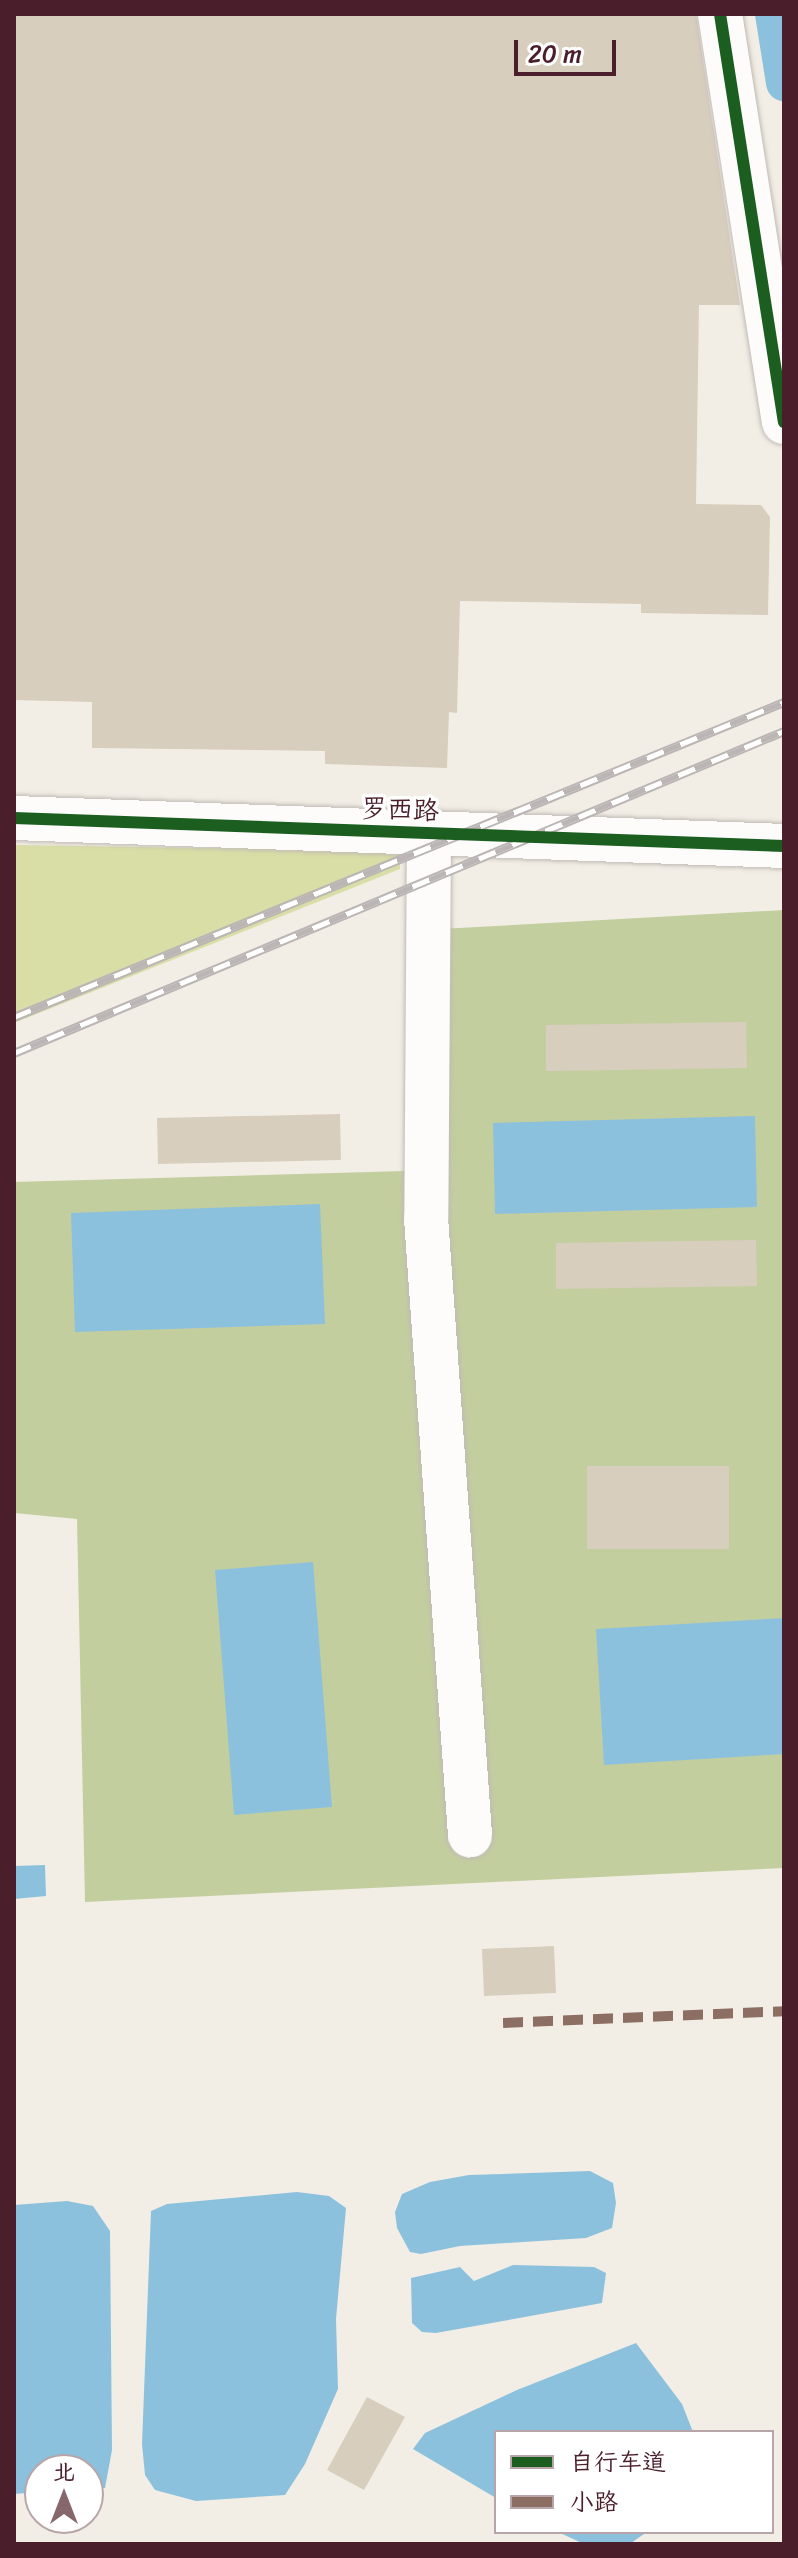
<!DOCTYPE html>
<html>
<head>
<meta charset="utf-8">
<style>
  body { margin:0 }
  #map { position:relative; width:798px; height:2558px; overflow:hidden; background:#f2eee5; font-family:Sriracha,"LXGW WenKai TC",sans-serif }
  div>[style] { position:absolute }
  .green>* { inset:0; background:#d9dea6 }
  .forest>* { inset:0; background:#c3ce9f }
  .water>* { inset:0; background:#8cc1dd }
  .canal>* { height:36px; margin:-18px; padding:0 18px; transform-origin:18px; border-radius:18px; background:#8cc1dd }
  .building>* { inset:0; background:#d8cebe }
  .roads { filter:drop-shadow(0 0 2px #c0bab5) drop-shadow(0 0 2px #c0bab5) }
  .minor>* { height:44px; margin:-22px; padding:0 22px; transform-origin:22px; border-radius:22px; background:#fdfcfb }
  .rail>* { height:9px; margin-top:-4.5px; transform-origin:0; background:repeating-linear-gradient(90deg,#fff 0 18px,#bbb5b5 0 36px); box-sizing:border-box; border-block:2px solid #bbb5b5 }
  .quiet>* { height:10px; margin-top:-5px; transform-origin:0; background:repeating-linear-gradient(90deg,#8d6e63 0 20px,transparent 0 30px) }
  .cycleway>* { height:12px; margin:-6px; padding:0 6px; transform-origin:6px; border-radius:6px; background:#1b5e20 }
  span { translate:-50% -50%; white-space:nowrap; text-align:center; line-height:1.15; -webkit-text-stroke:7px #fff; paint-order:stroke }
  .street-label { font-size:26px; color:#4a1f2b }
  .frame { position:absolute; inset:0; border:16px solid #4a1f2b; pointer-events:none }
  .legend { position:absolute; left:494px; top:2430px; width:280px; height:104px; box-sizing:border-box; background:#fff; border:2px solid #b7a5aa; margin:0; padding:10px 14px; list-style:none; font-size:24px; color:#4a1f2b }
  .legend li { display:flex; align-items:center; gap:16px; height:40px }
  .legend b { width:40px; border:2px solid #b7a5aa }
  .north { position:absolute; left:24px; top:2454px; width:80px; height:80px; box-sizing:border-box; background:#fff; border:2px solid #b7a5aa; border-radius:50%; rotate:0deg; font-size:22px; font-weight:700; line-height:32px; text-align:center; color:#4a1f2b }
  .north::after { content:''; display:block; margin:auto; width:28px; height:36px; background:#85676c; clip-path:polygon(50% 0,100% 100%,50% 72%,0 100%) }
  .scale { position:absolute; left:514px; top:40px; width:102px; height:36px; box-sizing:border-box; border:4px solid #4a1f2b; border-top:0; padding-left:10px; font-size:24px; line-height:28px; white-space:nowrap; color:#4a1f2b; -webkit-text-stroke:6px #fff; paint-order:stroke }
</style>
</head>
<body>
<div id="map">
  <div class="green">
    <i style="clip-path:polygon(14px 845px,400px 851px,400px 869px,14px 1023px)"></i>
  </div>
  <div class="forest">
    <i style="clip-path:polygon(784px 910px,784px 1868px,85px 1902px,77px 1519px,14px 1513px,14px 1182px,440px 1170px,440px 929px)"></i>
  </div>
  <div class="water">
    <i style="clip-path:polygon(755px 1116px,757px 1207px,495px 1214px,493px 1123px)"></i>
    <i style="clip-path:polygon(320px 1204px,325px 1324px,75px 1332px,71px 1213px)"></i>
    <i style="clip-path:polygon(313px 1562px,332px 1807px,234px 1815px,215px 1570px)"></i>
    <i style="clip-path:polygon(784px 1618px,784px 1754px,604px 1765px,596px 1629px)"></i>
    <i style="clip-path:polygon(45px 1865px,46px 1896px,14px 1899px,14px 1866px)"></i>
    <i style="clip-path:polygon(590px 2171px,613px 2183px,616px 2203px,612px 2228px,586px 2238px,460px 2246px,421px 2254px,410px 2252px,397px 2228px,395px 2212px,402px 2194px,430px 2182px,469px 2175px)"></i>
    <i style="clip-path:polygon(297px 2192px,329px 2196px,346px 2208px,336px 2319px,338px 2389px,305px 2464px,285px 2495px,196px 2501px,155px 2490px,145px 2475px,142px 2444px,151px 2211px,167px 2204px)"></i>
    <i style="clip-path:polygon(67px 2201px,93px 2206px,110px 2231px,112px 2450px,105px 2488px,88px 2489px,88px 2470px,40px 2470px,40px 2492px,14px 2494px,14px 2205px)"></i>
    <i style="clip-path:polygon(513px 2265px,594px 2267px,606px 2273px,602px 2303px,436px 2333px,422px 2332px,412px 2323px,411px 2278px,460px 2267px,474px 2281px)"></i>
    <i style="clip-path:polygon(636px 2343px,682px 2404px,693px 2432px,496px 2432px,496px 2498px,413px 2449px,425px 2433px,517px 2390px)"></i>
    <i style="clip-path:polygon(558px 2532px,647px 2532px,631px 2543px,584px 2544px)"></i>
  </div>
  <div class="canal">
    <i style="left:773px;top:14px;width:70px;rotate:80.9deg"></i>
  </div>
  <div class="building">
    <i style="clip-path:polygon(14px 14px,696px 14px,740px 305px,699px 305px,696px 504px,761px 505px,770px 517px,768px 615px,641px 613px,641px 604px,460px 601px,457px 713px,449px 712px,447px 768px,325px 764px,325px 751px,92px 748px,92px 702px,14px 700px)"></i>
    <i style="clip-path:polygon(746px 1022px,747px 1068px,546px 1071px,546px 1025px)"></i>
    <i style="clip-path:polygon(340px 1114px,341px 1160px,158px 1164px,157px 1118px)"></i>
    <i style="clip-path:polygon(756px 1240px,757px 1286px,556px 1289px,556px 1243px)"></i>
    <i style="clip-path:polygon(587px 1466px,729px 1466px,729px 1549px,587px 1549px)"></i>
    <i style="clip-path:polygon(554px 1946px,556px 1993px,484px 1996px,482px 1949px)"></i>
    <i style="clip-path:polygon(367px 2397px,405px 2417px,364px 2490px,327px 2470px)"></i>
  </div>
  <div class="roads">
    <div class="minor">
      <i style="left:720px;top:14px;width:413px;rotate:81.1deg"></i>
      <i style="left:14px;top:818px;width:771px;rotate:2.08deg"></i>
      <i style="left:429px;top:833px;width:385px;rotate:90.4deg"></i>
      <i style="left:426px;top:1218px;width:619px;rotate:85.92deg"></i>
    </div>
  </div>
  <div class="rail">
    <i style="left:14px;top:1017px;width:832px;rotate:-22.25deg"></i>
    <i style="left:14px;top:1053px;width:835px;rotate:-22.69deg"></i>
  </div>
  <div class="quiet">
    <i style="left:503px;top:2023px;width:281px;rotate:-2.4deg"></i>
  </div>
  <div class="cycleway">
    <i style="left:720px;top:14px;width:413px;rotate:81.1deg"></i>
    <i style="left:14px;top:818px;width:771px;rotate:2.08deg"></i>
  </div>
  <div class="street-label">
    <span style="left:400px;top:810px;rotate:2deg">罗西路</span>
  </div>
  <div class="frame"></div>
  <ul class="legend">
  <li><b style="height:10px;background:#1b5e20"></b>自行车道</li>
  <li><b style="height:10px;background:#8d6e63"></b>小路</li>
  </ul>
  <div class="north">北</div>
  <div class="scale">20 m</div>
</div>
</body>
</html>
